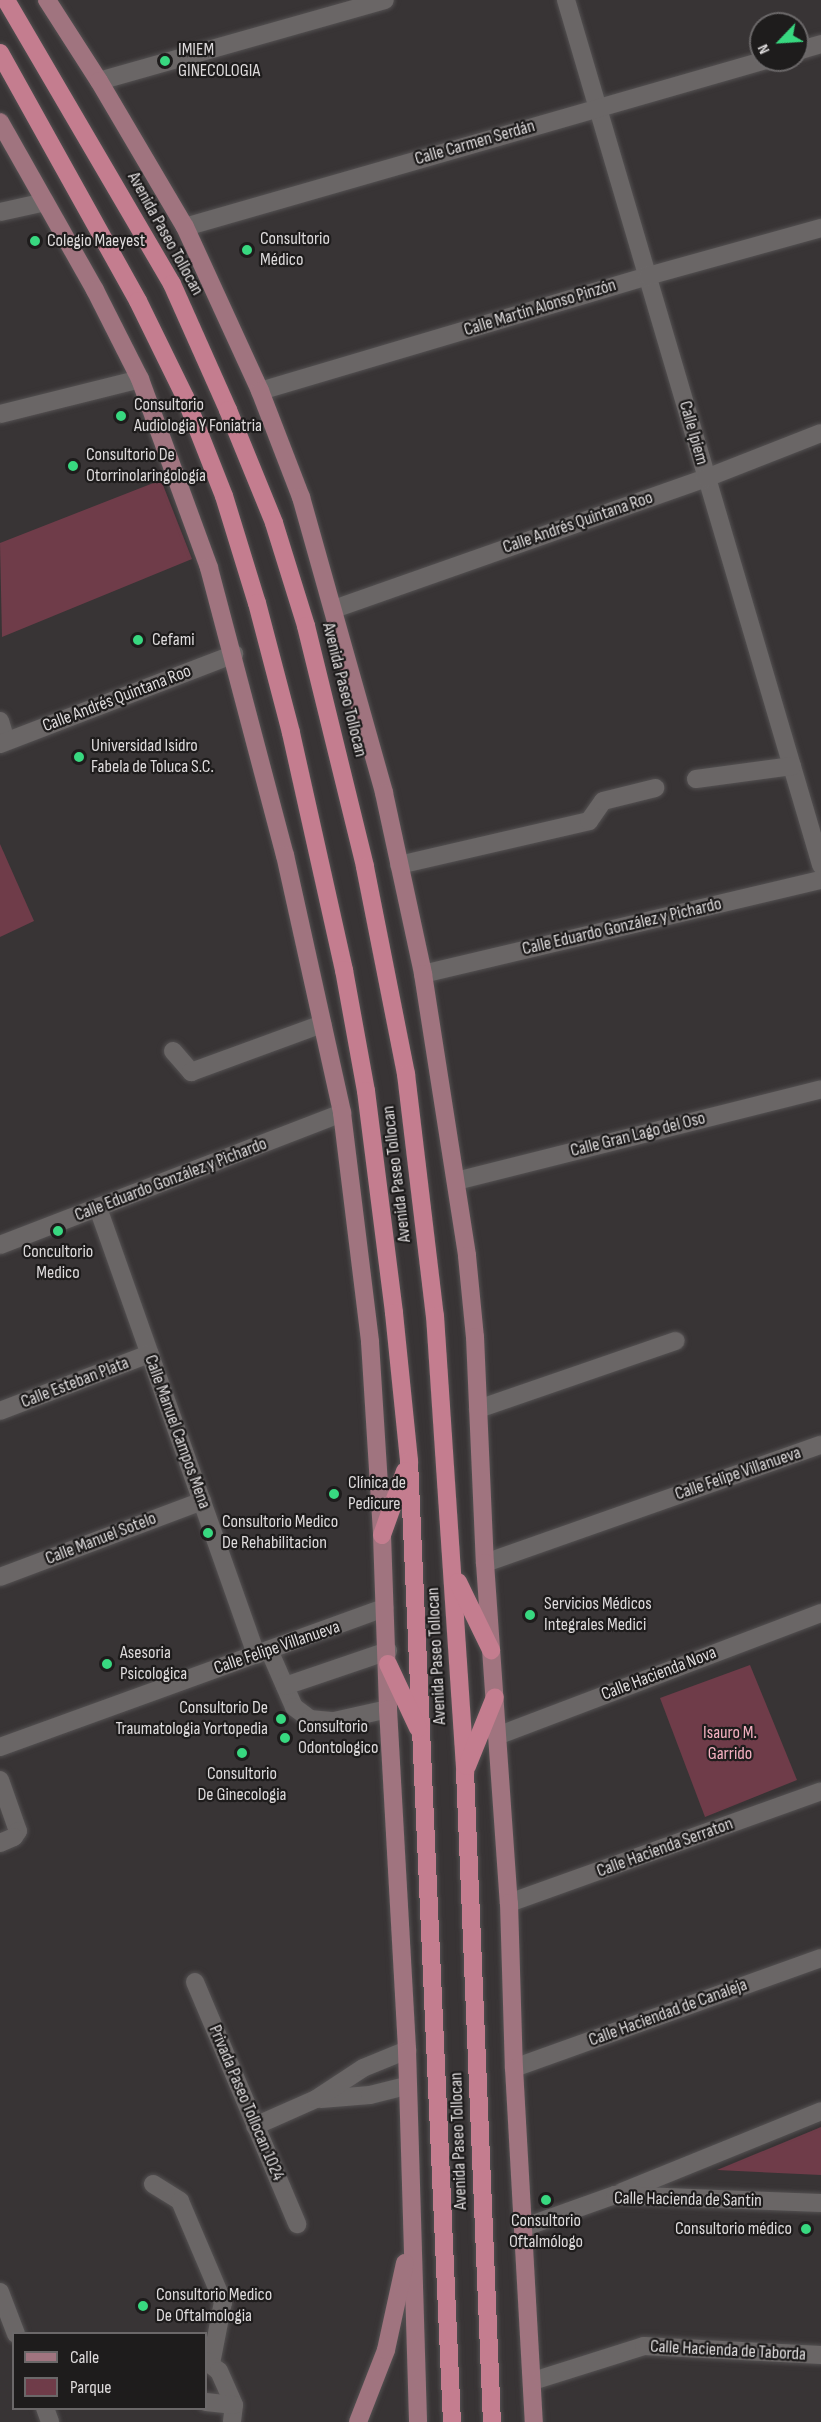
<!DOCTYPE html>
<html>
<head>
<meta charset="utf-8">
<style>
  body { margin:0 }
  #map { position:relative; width:821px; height:2422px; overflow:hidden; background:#383435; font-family:"Sofia Sans Condensed",sans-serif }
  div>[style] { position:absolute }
  .green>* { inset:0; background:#6f3c49 }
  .roads { filter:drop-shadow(0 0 2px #545152) drop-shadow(0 0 2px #545152) }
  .minor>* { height:18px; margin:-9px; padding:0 9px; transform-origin:9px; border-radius:9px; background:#6a6666 }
  .major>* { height:18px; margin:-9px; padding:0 9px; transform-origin:9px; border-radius:9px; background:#a0747f }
  .highway>* { height:18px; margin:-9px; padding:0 9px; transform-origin:9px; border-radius:9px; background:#c47d8f }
  .dots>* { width:16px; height:16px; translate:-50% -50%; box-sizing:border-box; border:3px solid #1e1c1c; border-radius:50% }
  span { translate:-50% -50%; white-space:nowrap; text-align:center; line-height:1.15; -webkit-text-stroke:4.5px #1e1c1c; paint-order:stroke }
  .poi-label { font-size:18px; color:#dedbdc }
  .left { translate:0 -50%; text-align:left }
  .right { translate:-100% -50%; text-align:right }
  .street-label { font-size:18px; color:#dedbdc }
  .park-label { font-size:18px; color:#f4b0c0 }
  .legend { position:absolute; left:12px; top:2332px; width:195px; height:78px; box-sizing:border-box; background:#1e1c1c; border:2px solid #6b6869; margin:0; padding:8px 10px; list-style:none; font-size:18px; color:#dedbdc }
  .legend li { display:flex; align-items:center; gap:12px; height:30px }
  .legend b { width:30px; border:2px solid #6b6869 }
  .north { position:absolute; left:749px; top:12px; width:60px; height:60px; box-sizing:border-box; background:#1e1c1c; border:2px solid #6b6869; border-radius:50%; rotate:245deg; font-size:16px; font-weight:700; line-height:24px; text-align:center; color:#dedbdc }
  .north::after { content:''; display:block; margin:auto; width:21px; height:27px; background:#38d880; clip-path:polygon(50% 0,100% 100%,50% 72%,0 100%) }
</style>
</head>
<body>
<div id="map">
  <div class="green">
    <i style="clip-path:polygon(161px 480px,192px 559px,2px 637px,0 543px)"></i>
    <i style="clip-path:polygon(0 844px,34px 921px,0 937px)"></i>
    <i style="clip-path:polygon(750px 1665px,797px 1780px,705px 1817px,660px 1698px)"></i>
    <i style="clip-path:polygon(821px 2127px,821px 2175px,717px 2170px)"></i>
  </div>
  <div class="roads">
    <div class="minor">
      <i style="left:566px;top:0;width:902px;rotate:73.57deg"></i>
      <i style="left:797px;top:51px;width:25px;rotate:-16deg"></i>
      <i style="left:99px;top:81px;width:297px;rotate:-15.8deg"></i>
      <i style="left:0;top:212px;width:46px;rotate:-12.5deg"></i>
      <i style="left:185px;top:227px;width:605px;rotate:-16.04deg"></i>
      <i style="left:260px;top:391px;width:405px;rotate:-16.5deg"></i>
      <i style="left:648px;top:276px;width:180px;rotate:-15.5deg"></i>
      <i style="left:0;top:414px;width:144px;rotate:-14deg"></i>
      <i style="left:334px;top:609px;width:394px;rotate:-19.4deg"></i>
      <i style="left:706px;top:478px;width:123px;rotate:-21.4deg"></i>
      <i style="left:0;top:721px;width:21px;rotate:73deg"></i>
      <i style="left:0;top:744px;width:251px;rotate:-21deg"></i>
      <i style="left:696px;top:779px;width:97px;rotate:-7.7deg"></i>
      <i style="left:399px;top:865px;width:195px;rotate:-13deg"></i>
      <i style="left:589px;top:821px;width:24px;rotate:-55deg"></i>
      <i style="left:603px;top:801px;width:54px;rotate:-14deg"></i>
      <i style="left:423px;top:974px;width:409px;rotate:-13.3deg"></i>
      <i style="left:173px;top:1051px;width:28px;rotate:49deg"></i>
      <i style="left:191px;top:1072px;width:140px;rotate:-20.1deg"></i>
      <i style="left:456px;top:1181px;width:376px;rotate:-14.1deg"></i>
      <i style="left:98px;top:1208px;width:474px;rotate:70.5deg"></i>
      <i style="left:0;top:1245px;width:367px;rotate:-21.1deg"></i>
      <i style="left:478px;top:1409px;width:209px;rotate:-19deg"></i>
      <i style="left:0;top:1411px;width:160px;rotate:-20.9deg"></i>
      <i style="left:485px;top:1563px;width:356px;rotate:-19.4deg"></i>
      <i style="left:0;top:1577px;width:216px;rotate:-20.6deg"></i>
      <i style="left:269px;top:1650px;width:62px;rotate:66.3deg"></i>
      <i style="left:294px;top:1707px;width:20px;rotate:37deg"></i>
      <i style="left:310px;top:1719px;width:24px;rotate:5deg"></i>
      <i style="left:334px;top:1721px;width:55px;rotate:-12.5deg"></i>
      <i style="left:285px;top:1686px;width:109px;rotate:-18.8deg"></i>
      <i style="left:497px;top:1736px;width:347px;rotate:-20.8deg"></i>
      <i style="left:0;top:1747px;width:409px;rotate:-19.9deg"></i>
      <i style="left:0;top:1780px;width:54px;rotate:70.6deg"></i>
      <i style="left:18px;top:1831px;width:7px;rotate:124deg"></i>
      <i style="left:14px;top:1837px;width:15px;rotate:157deg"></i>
      <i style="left:509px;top:1903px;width:331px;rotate:-19.7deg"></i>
      <i style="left:195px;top:1982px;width:263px;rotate:67.1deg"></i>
      <i style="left:514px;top:2068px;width:326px;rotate:-19.7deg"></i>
      <i style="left:321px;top:2099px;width:49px;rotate:-4.7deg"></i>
      <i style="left:370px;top:2095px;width:38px;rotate:-14deg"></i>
      <i style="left:255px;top:2126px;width:67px;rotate:-23.9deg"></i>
      <i style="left:316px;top:2099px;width:56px;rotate:-33.4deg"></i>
      <i style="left:363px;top:2068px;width:48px;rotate:-22.2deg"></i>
      <i style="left:153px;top:2184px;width:32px;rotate:32deg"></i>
      <i style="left:180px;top:2201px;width:110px;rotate:66.9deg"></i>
      <i style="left:223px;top:2302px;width:63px;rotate:101deg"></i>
      <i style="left:622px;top:2192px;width:215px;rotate:-22.1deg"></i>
      <i style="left:525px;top:2227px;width:96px;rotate:-19.6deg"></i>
      <i style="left:615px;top:2195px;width:206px;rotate:2.2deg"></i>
      <i style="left:0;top:2292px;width:45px;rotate:69.1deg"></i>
      <i style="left:206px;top:2361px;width:16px;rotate:38deg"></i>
      <i style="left:219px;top:2371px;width:37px;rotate:66deg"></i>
      <i style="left:234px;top:2405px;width:17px;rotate:97deg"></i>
      <i style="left:533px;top:2381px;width:116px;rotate:-17.5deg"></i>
      <i style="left:644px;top:2346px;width:177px;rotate:2.9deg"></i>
      <i style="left:206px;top:2402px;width:28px;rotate:6deg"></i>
      <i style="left:45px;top:2408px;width:15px;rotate:70deg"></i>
    </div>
    <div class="major">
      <i style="left:47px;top:0;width:96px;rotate:57.3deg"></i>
      <i style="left:99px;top:81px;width:169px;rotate:59.5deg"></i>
      <i style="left:185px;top:227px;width:180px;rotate:65.4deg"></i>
      <i style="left:260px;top:391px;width:114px;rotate:68.9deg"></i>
      <i style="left:301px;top:497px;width:307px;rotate:74.3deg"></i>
      <i style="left:384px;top:793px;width:185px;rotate:77.8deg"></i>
      <i style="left:423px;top:974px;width:285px;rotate:81.1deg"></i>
      <i style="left:467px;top:1256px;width:81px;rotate:84.4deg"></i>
      <i style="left:475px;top:1337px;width:226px;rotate:87.5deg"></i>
      <i style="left:485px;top:1563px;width:341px;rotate:86deg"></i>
      <i style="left:509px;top:1903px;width:165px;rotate:88.3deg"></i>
      <i style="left:514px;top:2068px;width:355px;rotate:86.8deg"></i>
      <i style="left:0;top:122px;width:193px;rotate:60.5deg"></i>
      <i style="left:95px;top:290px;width:100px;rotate:63.2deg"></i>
      <i style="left:140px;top:379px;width:201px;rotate:69.9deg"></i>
      <i style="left:209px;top:568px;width:297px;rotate:75.2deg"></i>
      <i style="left:285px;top:855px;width:264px;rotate:77.5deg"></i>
      <i style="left:342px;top:1113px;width:231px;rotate:83deg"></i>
      <i style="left:370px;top:1342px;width:193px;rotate:86.4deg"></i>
      <i style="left:382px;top:1535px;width:174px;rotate:88deg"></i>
      <i style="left:388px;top:1709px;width:342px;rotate:86.8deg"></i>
      <i style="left:407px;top:2050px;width:372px;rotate:88.3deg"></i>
      <i style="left:358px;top:2422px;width:77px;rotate:-68.7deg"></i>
      <i style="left:386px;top:2350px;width:89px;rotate:-77.7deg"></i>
    </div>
    <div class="highway">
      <i style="left:6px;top:0;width:329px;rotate:59.7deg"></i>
      <i style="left:172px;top:284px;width:138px;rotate:66deg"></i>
      <i style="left:228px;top:410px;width:122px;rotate:67.8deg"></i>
      <i style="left:274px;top:523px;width:108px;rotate:72.7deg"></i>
      <i style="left:306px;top:626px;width:248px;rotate:76.2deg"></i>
      <i style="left:365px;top:867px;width:211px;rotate:78.8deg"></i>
      <i style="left:406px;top:1074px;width:244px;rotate:83.2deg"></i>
      <i style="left:435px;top:1316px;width:456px;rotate:86.2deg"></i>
      <i style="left:465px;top:1771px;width:652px;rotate:87.63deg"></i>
      <i style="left:0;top:53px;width:284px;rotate:60.9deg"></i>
      <i style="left:138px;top:301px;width:107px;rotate:63.9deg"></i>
      <i style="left:185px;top:397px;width:106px;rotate:68.5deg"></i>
      <i style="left:224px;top:496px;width:112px;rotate:72.9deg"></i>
      <i style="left:257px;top:603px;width:134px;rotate:75.3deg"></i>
      <i style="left:291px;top:733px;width:243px;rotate:77.4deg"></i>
      <i style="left:344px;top:970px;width:123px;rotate:79.7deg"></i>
      <i style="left:366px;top:1091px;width:224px;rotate:82.8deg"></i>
      <i style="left:394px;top:1313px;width:149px;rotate:84.2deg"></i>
      <i style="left:409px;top:1461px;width:962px;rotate:87.44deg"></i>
      <i style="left:382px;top:1535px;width:68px;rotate:-70.2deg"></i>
      <i style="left:458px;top:1582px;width:76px;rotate:64.1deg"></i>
      <i style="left:388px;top:1664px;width:71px;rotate:64.9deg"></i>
      <i style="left:467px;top:1766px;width:74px;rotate:-67.9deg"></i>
    </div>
  </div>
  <div class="dots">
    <i style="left:165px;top:61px;background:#38d880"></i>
    <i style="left:35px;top:241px;background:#38d880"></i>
    <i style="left:247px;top:250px;background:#38d880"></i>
    <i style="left:121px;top:416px;background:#38d880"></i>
    <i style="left:73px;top:466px;background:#38d880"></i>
    <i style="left:138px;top:640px;background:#38d880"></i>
    <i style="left:79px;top:757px;background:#38d880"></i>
    <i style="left:58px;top:1231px;background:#38d880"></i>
    <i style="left:334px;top:1494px;background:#38d880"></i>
    <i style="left:208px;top:1533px;background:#38d880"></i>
    <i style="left:530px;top:1615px;background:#38d880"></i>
    <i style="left:107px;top:1664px;background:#38d880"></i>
    <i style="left:281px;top:1719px;background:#38d880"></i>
    <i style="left:285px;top:1738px;background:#38d880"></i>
    <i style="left:242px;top:1753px;background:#38d880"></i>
    <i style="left:546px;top:2200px;background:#38d880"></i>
    <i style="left:806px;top:2229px;background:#38d880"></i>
    <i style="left:143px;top:2306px;background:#38d880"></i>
  </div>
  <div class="poi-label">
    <span class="left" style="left:178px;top:61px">IMIEM<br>GINECOLOGIA</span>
    <span class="left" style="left:260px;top:250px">Consultorio<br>Médico</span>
    <span class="left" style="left:47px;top:241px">Colegio Maeyest</span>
    <span class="left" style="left:134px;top:416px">Consultorio<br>Audiologia Y Foniatria</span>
    <span class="left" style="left:86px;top:466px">Consultorio De<br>Otorrinolaringología</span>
    <span class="left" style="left:152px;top:640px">Cefami</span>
    <span class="left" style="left:91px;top:757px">Universidad Isidro<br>Fabela de Toluca S.C.</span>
    <span style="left:58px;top:1263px">Concultorio<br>Medico</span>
    <span class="left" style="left:348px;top:1494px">Clínica de<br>Pedicure</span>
    <span class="left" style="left:222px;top:1533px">Consultorio Medico<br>De Rehabilitacion</span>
    <span class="left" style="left:544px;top:1615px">Servicios Médicos<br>Integrales Medici</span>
    <span class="left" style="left:120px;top:1664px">Asesoria<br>Psicologica</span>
    <span class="right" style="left:268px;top:1719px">Consultorio De<br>Traumatologia Yortopedia</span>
    <span class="left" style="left:298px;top:1738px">Consultorio<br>Odontologico</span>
    <span style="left:242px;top:1785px">Consultorio<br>De Ginecologia</span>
    <span style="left:546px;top:2232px">Consultorio<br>Oftalmólogo</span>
    <span class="right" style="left:792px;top:2229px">Consultorio médico</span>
    <span class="left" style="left:156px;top:2306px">Consultorio Medico<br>De Oftalmologia</span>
  </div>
  <div class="street-label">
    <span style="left:475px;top:143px;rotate:-16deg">Calle Carmen Serdán</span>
    <span style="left:165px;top:234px;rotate:61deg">Avenida Paseo Tollocan</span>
    <span style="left:540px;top:308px;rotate:-17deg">Calle Martín Alonso Pinzón</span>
    <span style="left:693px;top:433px;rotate:74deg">Calle Ipiem</span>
    <span style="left:578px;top:523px;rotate:-19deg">Calle Andrés Quintana Roo</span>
    <span style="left:344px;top:690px;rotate:76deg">Avenida Paseo Tollocan</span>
    <span style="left:117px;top:699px;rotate:-21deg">Calle Andrés Quintana Roo</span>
    <span style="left:622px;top:927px;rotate:-13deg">Calle Eduardo González y Pichardo</span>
    <span style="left:638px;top:1135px;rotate:-14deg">Calle Gran Lago del Oso</span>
    <span style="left:397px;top:1174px;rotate:-97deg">Avenida Paseo Tollocan</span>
    <span style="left:171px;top:1180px;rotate:-21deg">Calle Eduardo González y Pichardo</span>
    <span style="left:75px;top:1383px;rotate:-21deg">Calle Esteban Plata</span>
    <span style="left:177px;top:1432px;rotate:70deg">Calle Manuel Campos Mena</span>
    <span style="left:738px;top:1474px;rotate:-19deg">Calle Felipe Villanueva</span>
    <span style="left:101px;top:1539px;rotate:-21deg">Calle Manuel Sotelo</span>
    <span style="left:277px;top:1648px;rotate:-19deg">Calle Felipe Villanueva</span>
    <span style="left:437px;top:1656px;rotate:-93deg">Avenida Paseo Tollocan</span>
    <span style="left:659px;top:1674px;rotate:-21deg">Calle Hacienda Nova</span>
    <span style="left:665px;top:1848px;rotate:-20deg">Calle Hacienda Serraton</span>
    <span style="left:668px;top:2013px;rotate:-20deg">Calle Haciendad de Canaleja</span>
    <span style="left:246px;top:2103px;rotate:67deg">Privada Paseo Tollocan 1024</span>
    <span style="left:459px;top:2141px;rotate:-92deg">Avenida Paseo Tollocan</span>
    <span style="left:688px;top:2200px;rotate:1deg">Calle Hacienda de Santin</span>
    <span style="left:728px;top:2351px;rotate:3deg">Calle Hacienda de Taborda</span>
  </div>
  <div class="park-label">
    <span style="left:730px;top:1744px">Isauro M.<br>Garrido</span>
  </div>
  <ul class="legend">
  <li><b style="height:8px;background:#a0747f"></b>Calle</li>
  <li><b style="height:16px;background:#6f3c49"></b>Parque</li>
  </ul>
  <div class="north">N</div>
</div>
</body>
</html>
